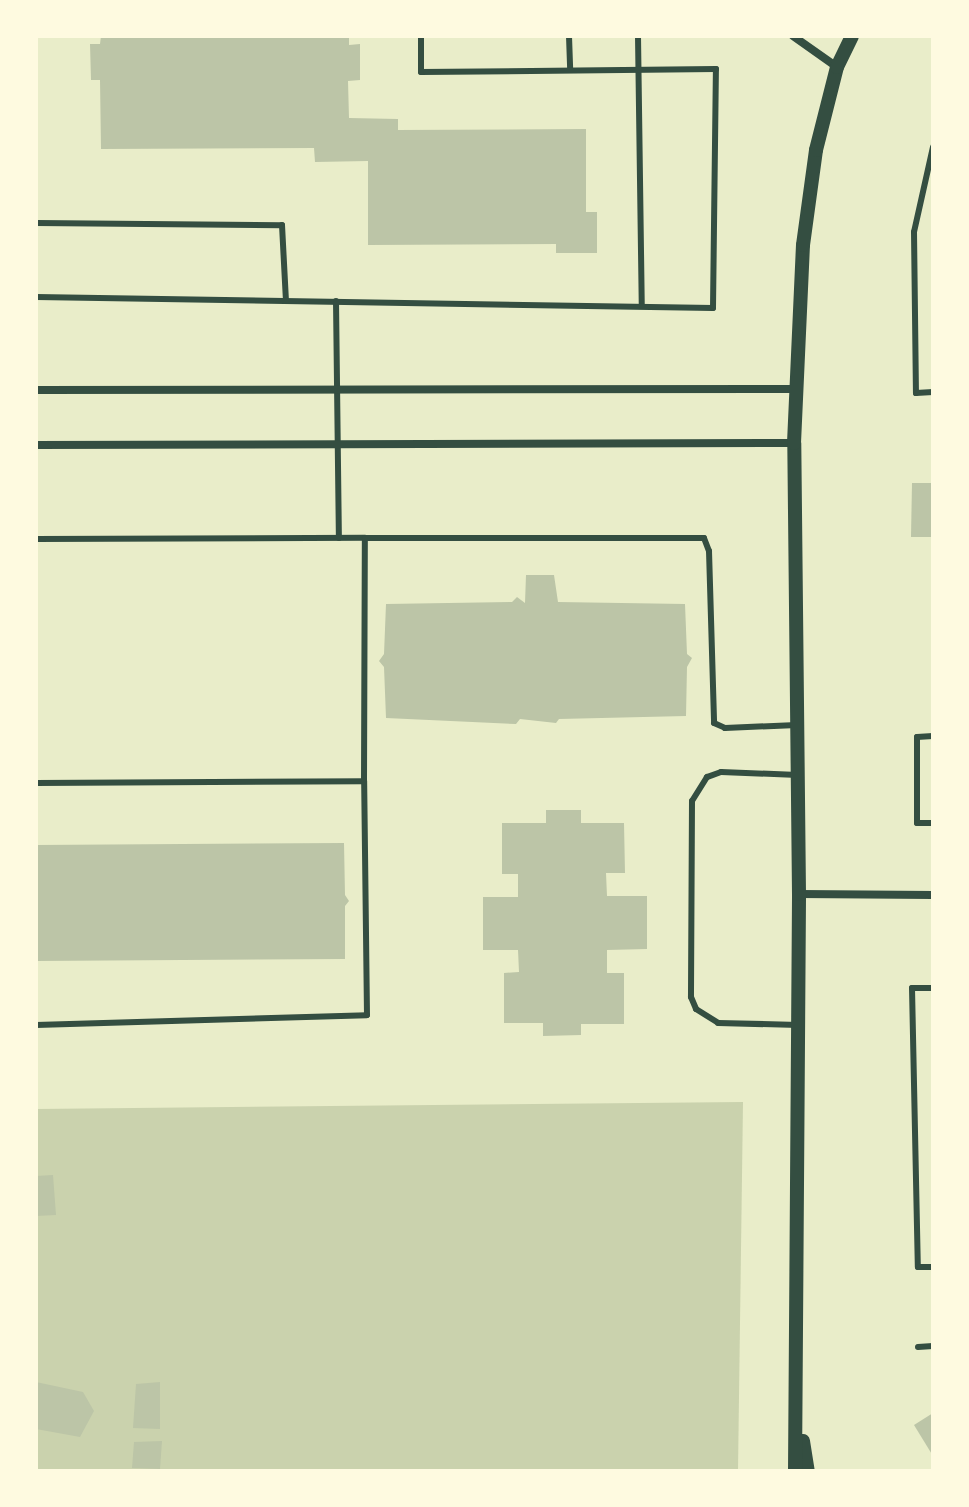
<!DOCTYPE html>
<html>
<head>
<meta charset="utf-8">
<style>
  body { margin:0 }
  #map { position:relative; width:969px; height:1507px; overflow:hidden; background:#e9edc9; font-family:"Golos Text",sans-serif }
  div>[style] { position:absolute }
  .green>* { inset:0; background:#cad2ad }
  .building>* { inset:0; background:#bcc5a7 }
  .service>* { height:6px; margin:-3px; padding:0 3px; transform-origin:3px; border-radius:3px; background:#344e41 }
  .minor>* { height:8px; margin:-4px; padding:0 4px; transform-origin:4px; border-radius:4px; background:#344e41 }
  .tertiary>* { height:14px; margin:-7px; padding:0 7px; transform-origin:7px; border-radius:7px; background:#344e41 }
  span { translate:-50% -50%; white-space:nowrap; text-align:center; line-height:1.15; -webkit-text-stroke:8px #fefae0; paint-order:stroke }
  .frame { position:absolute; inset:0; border:38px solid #fefae0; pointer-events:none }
</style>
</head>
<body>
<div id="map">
  <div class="green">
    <i style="clip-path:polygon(743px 1102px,738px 1471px,36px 1471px,36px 1109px)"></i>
  </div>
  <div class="building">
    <i style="clip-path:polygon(101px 36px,349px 36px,349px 45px,360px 44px,360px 80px,348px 81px,349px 118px,398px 119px,398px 130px,586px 129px,586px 212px,597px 212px,597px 253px,556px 253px,556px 244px,368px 245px,368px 161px,315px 162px,314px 148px,101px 149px,100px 80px,91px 80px,90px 44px,100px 44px)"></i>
    <i style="clip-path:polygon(912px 483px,933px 483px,933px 537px,911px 537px)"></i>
    <i style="clip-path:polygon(526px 575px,554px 575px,558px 602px,685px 604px,687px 654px,692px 658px,687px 667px,686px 716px,559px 719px,556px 723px,520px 719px,516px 724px,386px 718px,384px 667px,379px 661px,384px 654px,386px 604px,512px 602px,517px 597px,525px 603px)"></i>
    <i style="clip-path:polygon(546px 810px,581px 810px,581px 823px,624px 823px,625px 873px,606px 873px,607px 896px,647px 896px,647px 949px,607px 950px,607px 973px,624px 973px,624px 1024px,581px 1024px,581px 1035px,543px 1036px,543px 1023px,504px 1023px,504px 973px,519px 972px,518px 950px,483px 950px,483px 897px,518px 897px,518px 874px,502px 874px,502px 823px,546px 823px)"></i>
    <i style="clip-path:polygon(344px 843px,345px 895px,349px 901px,345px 906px,345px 959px,36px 961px,36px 845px)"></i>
    <i style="clip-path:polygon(53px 1175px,56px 1215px,36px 1216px,36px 1176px)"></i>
    <i style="clip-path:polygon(36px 1382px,83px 1392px,94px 1411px,80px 1437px,36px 1429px)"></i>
    <i style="clip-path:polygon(160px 1382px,160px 1429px,133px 1428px,136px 1384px)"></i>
    <i style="clip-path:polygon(933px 1413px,933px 1456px,914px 1425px)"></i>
    <i style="clip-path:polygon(162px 1441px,160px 1469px,132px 1468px,134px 1442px)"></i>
  </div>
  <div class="service">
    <i style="left:569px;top:36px;width:34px;rotate:88deg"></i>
    <i style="left:638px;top:36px;width:270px;rotate:89.2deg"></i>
    <i style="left:933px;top:147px;width:87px;rotate:102.6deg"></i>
    <i style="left:914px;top:232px;width:161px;rotate:89.3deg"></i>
    <i style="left:916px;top:393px;width:17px;rotate:-3deg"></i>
    <i style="left:36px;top:223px;width:246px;rotate:0.5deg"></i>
    <i style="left:282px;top:225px;width:76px;rotate:87deg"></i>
    <i style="left:36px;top:297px;width:677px;rotate:0.93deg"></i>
    <i style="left:713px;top:308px;width:239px;rotate:-89.3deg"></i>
    <i style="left:716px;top:69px;width:295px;rotate:179.4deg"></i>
    <i style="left:421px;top:72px;width:36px;rotate:-90deg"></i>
    <i style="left:336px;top:301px;width:237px;rotate:89.3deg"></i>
    <i style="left:36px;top:539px;width:329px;rotate:-0.2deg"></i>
    <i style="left:933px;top:736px;width:16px;rotate:176deg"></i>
    <i style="left:917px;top:737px;width:86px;rotate:90deg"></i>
    <i style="left:917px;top:823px;width:16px"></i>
    <i style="left:798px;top:775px;width:77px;rotate:-177.8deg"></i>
    <i style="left:721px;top:772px;width:15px;rotate:160deg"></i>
    <i style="left:707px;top:777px;width:28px;rotate:122deg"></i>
    <i style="left:692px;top:801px;width:196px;rotate:90.3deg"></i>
    <i style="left:691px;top:997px;width:13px;rotate:67deg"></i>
    <i style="left:696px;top:1009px;width:26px;rotate:32deg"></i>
    <i style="left:718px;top:1023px;width:81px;rotate:1.4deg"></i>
    <i style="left:36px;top:783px;width:328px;rotate:-0.3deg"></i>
    <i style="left:364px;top:781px;width:243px;rotate:-89.8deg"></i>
    <i style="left:365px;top:538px;width:339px"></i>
    <i style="left:704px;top:538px;width:14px;rotate:69deg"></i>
    <i style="left:709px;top:551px;width:172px;rotate:88.3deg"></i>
    <i style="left:714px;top:723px;width:12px;rotate:24deg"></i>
    <i style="left:725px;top:728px;width:72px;rotate:-2.4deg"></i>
    <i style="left:933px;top:988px;width:21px;rotate:180deg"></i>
    <i style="left:912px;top:988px;width:279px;rotate:88.8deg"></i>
    <i style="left:918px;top:1267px;width:15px"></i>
    <i style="left:36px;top:1025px;width:331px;rotate:-1.7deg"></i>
    <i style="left:367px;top:1015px;width:234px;rotate:-90.7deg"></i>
    <i style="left:918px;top:1347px;width:15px;rotate:-4deg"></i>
  </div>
  <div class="minor">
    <i style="left:793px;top:36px;width:54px;rotate:35.2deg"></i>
    <i style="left:36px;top:390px;width:760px;rotate:-0.08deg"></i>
    <i style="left:36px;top:445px;width:758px;rotate:-0.15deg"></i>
    <i style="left:799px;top:894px;width:134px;rotate:0.4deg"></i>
  </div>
  <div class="tertiary">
    <i style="left:803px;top:1441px;width:30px;rotate:81deg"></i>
    <i style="left:795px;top:1471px;width:577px;rotate:-89.6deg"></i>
    <i style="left:799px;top:894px;width:451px;rotate:-90.6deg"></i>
    <i style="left:794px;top:443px;width:198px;rotate:-87.4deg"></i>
    <i style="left:803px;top:245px;width:96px;rotate:-82.2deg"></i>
    <i style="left:816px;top:150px;width:86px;rotate:-75.8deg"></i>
    <i style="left:837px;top:67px;width:34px;rotate:-64deg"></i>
  </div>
  <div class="frame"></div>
</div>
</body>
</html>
